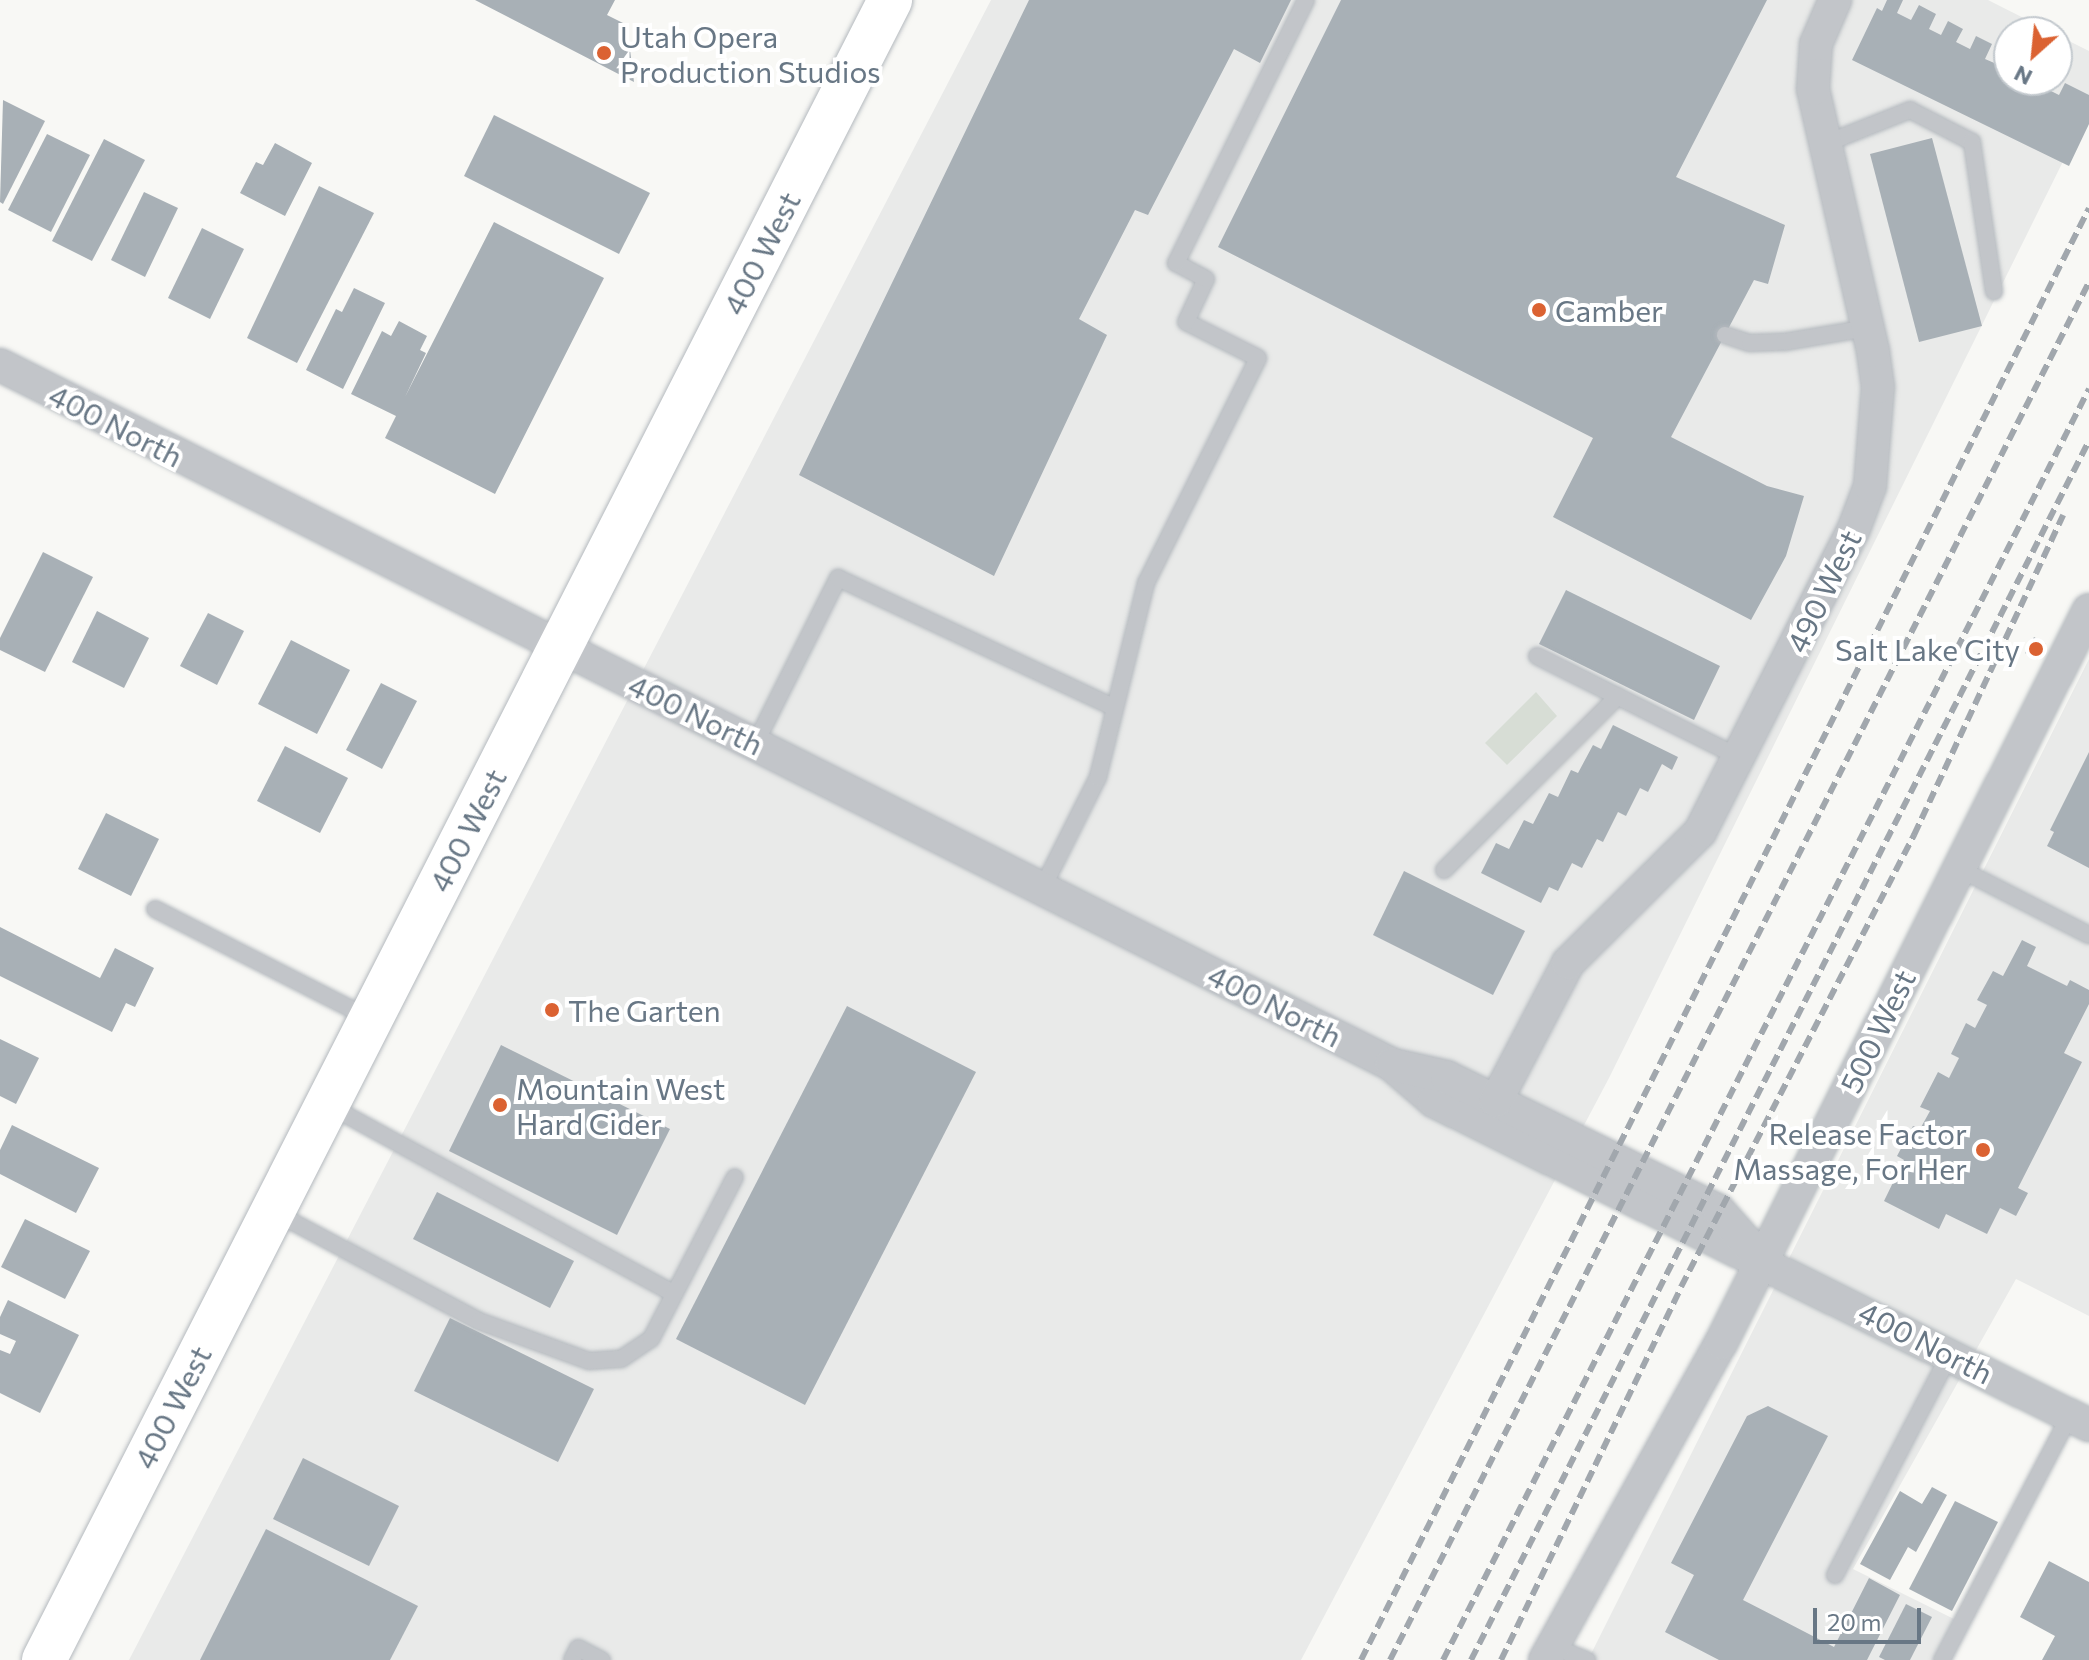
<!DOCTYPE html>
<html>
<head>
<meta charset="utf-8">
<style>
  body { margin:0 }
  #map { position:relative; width:2089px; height:1660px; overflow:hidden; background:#f8f8f5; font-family:Commissioner,sans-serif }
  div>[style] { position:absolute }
  .built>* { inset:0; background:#e9eae9 }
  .green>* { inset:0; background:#d7ddd5 }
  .building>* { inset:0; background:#a8b0b6 }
  .roads { filter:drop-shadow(0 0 2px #b4b9be) drop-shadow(0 0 2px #b4b9be) }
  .lane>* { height:16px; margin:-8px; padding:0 8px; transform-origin:8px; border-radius:8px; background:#c2c5c9 }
  .street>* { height:32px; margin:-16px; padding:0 16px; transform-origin:16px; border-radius:16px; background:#c2c5c9 }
  .secondary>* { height:44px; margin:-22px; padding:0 22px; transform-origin:22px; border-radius:22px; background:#fff }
  .rail>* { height:6px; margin-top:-3px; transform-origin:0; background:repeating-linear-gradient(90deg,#a1a7ad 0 12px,transparent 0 18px) }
  .dots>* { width:22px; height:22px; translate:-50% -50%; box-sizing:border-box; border:4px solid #fff; border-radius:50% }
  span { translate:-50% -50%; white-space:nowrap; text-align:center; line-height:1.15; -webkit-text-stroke:8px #fff; paint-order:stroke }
  .poi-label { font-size:30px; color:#687785 }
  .left { translate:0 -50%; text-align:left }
  .right { translate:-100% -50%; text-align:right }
  .street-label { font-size:30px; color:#687785 }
  .north { position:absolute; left:1993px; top:16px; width:80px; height:80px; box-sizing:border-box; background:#fff; border:2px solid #c3c9ce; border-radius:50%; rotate:207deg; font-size:22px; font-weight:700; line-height:32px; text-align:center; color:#687785 }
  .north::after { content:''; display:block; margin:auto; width:28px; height:36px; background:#db6232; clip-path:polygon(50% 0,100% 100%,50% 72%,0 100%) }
  .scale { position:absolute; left:1813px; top:1608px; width:108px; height:36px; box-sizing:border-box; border:4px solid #687785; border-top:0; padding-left:10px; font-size:24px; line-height:28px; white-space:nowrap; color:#687785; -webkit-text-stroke:6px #fff; paint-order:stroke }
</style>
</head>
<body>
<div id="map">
  <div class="built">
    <i style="clip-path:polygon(991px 0,1988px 0,2051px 32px,2009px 32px,2009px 80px,2057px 80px,2057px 35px,2089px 51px,2089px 109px,1609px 1078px,1301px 1660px,129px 1660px)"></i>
    <i style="clip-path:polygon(2089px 659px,2089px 1316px,2016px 1279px,1853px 1569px,1954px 1619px,1933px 1660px,1588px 1660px)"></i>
  </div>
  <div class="green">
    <i style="clip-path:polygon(1536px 692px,1557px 716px,1507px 765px,1485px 743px)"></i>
  </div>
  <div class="building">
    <i style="clip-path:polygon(475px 0,615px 0,607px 15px,627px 25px,634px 82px)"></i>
    <i style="clip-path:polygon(1029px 0,1291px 0,1260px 63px,1234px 49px,1148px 215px,1135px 210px,1079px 319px,1107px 335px,994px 576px,799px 475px)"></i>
    <i style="clip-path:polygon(1341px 0,1767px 0,1676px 177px,1785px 225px,1768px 284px,1754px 280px,1671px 437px,1767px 486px,1804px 496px,1786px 556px,1751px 620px,1553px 517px,1593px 438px,1218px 247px)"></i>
    <i style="clip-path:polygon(1887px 0,1903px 0,1897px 13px,1911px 20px,1919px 5px,1936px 14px,1929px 29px,1941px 35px,1948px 21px,1963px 29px,1956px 42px,1970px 49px,1976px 36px,1992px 44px,1985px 59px,1999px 65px,2009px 51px,2009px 80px,2049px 80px,2045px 88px,2059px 95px,2065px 83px,2089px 95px,2089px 124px,2069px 166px,1852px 60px,1877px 8px,1882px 11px)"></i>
    <i style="clip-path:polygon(3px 100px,45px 121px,3px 204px,0 202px)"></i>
    <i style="clip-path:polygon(494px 115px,650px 193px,619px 254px,464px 176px)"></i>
    <i style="clip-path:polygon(47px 134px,90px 155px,51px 232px,8px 210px)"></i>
    <i style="clip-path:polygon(1932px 138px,1982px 326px,1919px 342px,1870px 154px)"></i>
    <i style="clip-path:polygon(104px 139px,145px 160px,92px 261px,52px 241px)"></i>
    <i style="clip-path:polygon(275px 143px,312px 163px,285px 216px,240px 193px,256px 162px,263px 165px)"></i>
    <i style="clip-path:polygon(319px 186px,374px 213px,297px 363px,247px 338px)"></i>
    <i style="clip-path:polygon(144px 192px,178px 208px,145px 277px,111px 260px)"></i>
    <i style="clip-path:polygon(494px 222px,604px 278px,495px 494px,385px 438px,396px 416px,351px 394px,382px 331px,391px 336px,399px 321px,427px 336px,420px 350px,426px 353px,405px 397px)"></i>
    <i style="clip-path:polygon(202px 228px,244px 249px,210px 319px,168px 298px)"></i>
    <i style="clip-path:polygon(354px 288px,385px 303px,343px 389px,306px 370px,336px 309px,342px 312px)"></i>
    <i style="clip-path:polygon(43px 552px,93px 577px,45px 672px,0 650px,0 638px)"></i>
    <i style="clip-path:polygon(1566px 590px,1720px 666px,1694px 720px,1539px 644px)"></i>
    <i style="clip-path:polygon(97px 611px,149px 638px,124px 688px,72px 662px)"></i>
    <i style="clip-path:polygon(208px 613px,244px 631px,217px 685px,180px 666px)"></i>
    <i style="clip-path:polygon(2034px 637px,2046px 644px,2037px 660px,2025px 653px)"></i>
    <i style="clip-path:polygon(291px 640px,350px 670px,317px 734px,258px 704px)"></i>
    <i style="clip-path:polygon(381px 683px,417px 701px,382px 769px,346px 750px)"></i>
    <i style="clip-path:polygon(1613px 725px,1678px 757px,1672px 770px,1662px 764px,1648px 792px,1640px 788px,1626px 816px,1618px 812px,1603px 842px,1597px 839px,1582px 868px,1572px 863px,1558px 891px,1549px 887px,1541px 903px,1481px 873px,1496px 843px,1509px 849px,1524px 820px,1533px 824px,1549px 793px,1558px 797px,1571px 770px,1578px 773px,1593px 745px,1601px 749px)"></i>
    <i style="clip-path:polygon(285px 746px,348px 778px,320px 833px,257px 801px)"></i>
    <i style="clip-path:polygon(2089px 752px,2089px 868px,2047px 846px,2054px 832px,2050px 830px)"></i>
    <i style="clip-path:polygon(106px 813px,159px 839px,131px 896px,78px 869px)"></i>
    <i style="clip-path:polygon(1404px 871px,1525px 931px,1493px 995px,1373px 935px)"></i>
    <i style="clip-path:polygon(0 927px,100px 978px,115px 948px,154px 968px,135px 1007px,126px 1003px,112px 1032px,0 976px)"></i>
    <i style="clip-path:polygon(2022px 940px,2036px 947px,2027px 966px,2067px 986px,2070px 980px,2089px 990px,2089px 1004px,2064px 1053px,2082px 1062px,2018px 1188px,2028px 1193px,2016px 1216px,2000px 1208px,1987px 1234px,1946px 1214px,1939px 1229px,1884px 1201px,1904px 1160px,1897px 1156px,1913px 1126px,1920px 1129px,1930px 1111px,1920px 1107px,1938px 1072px,1949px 1078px,1959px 1058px,1951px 1054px,1966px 1023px,1975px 1028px,1987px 1005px,1977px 1000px,1993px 971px,2003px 976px)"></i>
    <i style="clip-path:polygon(847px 1006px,976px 1072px,805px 1405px,676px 1339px)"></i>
    <i style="clip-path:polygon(0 1039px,39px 1058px,16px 1104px,0 1096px)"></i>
    <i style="clip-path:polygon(501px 1045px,670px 1129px,617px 1235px,449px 1151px)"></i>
    <i style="clip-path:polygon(12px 1125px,99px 1168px,76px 1213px,0 1174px,0 1150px)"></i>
    <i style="clip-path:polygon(437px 1192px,574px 1261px,550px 1308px,413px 1239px)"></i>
    <i style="clip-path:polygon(25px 1219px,90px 1251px,65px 1299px,1px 1267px)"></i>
    <i style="clip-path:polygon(8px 1300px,79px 1335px,40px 1413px,0 1393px,0 1350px,10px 1354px,16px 1341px,0 1334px,0 1317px)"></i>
    <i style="clip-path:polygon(450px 1318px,594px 1389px,558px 1462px,414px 1391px)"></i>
    <i style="clip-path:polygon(1768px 1406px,1828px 1436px,1743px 1600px,1834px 1647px,1869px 1578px,1900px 1595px,1867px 1660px,1719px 1660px,1665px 1632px,1694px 1575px,1671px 1563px,1747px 1416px)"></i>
    <i style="clip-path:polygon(303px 1458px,399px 1506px,369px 1566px,273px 1519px)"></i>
    <i style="clip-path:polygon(1932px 1487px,1947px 1495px,1916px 1552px,1908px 1547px,1890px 1580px,1860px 1564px,1900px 1491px,1922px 1504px)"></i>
    <i style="clip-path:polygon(1955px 1501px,1998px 1522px,1952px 1611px,1909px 1589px)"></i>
    <i style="clip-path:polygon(266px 1529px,418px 1606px,390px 1660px,200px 1660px)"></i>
    <i style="clip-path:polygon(2049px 1561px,2089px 1582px,2089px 1660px,2042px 1660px,2055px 1636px,2020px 1617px)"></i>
    <i style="clip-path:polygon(1906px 1604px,1932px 1617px,1910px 1660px,1885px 1660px,1879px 1657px)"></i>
  </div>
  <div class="roads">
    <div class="lane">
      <i style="left:1822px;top:145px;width:95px;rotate:-21.7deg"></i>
      <i style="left:1910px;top:110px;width:70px;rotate:27.3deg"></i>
      <i style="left:1972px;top:142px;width:151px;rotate:81.6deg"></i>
      <i style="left:1725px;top:335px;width:26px;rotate:18deg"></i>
      <i style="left:1750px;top:343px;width:34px;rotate:-2deg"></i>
      <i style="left:1784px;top:342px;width:85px;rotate:-9.5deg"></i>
      <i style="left:1537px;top:656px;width:228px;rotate:26.6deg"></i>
      <i style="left:755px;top:744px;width:186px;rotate:-63.4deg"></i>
      <i style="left:838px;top:578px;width:305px;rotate:25.1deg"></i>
      <i style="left:1958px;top:868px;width:147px;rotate:27.1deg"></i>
      <i style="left:1444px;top:870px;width:246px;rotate:-45deg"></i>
      <i style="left:1043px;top:887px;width:123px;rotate:-63.4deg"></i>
      <i style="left:1098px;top:777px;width:200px;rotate:-76.1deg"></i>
      <i style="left:1146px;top:583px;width:251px;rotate:-63.5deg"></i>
      <i style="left:1258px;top:358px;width:80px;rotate:-153.4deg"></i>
      <i style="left:1186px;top:322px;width:47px;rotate:-65.1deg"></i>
      <i style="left:1206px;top:279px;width:34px;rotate:-152deg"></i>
      <i style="left:1176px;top:263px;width:293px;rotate:-63.7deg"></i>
      <i style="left:155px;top:909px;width:240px;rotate:27deg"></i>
      <i style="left:328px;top:1105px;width:394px;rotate:28.6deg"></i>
      <i style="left:274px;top:1212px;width:232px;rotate:28deg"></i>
      <i style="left:479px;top:1321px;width:117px;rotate:20deg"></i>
      <i style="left:589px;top:1361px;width:32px;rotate:-4deg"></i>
      <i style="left:621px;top:1359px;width:36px;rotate:-34deg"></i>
      <i style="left:651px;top:1339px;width:182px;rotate:-62.6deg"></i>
      <i style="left:1835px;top:1575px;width:249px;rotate:-62.5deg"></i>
      <i style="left:1552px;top:1646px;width:38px;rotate:22deg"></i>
      <i style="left:572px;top:1660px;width:13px;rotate:-63deg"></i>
      <i style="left:578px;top:1648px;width:27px;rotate:27deg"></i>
      <i style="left:1942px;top:1660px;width:276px;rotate:-62.4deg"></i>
    </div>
    <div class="street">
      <i style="left:0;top:365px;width:1557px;rotate:26.68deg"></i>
      <i style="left:1391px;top:1064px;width:57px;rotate:40.7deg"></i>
      <i style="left:1434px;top:1101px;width:731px;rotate:26.32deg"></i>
      <i style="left:1394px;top:1065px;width:54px;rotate:12.8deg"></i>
      <i style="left:1447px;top:1077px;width:303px;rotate:26.2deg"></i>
      <i style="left:1719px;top:1211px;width:60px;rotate:48.4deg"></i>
      <i style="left:1496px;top:1101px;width:156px;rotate:-62.4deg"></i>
      <i style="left:1568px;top:963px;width:186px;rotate:-44.8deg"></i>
      <i style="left:1700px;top:832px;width:338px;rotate:-63.1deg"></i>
      <i style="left:1853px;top:531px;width:48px;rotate:-69.3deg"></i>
      <i style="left:1870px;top:486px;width:99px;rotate:-85.4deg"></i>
      <i style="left:1878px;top:387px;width:36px;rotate:-98deg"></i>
      <i style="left:1873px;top:351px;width:269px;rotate:-102.9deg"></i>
      <i style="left:1813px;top:89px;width:45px;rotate:-86.2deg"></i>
      <i style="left:1816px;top:44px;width:48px;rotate:-66.6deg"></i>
      <i style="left:1545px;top:1660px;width:363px;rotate:-61deg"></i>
      <i style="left:1721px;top:1343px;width:820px;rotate:-63.34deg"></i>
    </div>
    <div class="secondary">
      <i style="left:44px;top:1660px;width:1863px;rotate:-62.99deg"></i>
    </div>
  </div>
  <div class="rail">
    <i style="left:1361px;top:1660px;width:1624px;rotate:-63.37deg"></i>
    <i style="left:1390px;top:1660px;width:1545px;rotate:-63.1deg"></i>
    <i style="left:1443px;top:1660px;width:1426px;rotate:-63.06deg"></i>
    <i style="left:1471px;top:1660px;width:1367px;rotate:-63.12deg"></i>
    <i style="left:1501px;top:1660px;width:414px;rotate:-64.2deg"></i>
    <i style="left:1681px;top:1287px;width:509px;rotate:-62.73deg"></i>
    <i style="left:1914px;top:835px;width:353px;rotate:-65deg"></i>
  </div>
  <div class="dots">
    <i style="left:604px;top:53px;background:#db6232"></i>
    <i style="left:1539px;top:310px;background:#db6232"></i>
    <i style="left:2036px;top:649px;background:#db6232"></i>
    <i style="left:552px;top:1010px;background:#db6232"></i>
    <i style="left:500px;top:1105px;background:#db6232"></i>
    <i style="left:1983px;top:1150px;background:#db6232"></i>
  </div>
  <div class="poi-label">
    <span class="left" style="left:620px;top:53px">Utah Opera<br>Production Studios</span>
    <span class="left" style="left:1555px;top:310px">Camber</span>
    <span class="right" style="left:2020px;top:649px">Salt Lake City</span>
    <span class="left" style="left:568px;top:1010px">The Garten</span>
    <span class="left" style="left:516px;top:1105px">Mountain West<br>Hard Cider</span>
    <span class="right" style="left:1967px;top:1150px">Release Factor<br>Massage, For Her</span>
  </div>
  <div class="street-label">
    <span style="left:761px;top:253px;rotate:-63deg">400 West</span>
    <span style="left:116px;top:425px;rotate:27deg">400 North</span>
    <span style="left:1823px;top:591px;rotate:-64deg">490 West</span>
    <span style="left:696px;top:714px;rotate:26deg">400 North</span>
    <span style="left:467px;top:830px;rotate:-63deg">400 West</span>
    <span style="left:1275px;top:1005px;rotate:27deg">400 North</span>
    <span style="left:1877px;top:1031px;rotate:-64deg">500 West</span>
    <span style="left:1926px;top:1342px;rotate:27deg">400 North</span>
    <span style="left:172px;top:1407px;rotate:-63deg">400 West</span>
  </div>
  <div class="north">N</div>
  <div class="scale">20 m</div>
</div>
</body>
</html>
